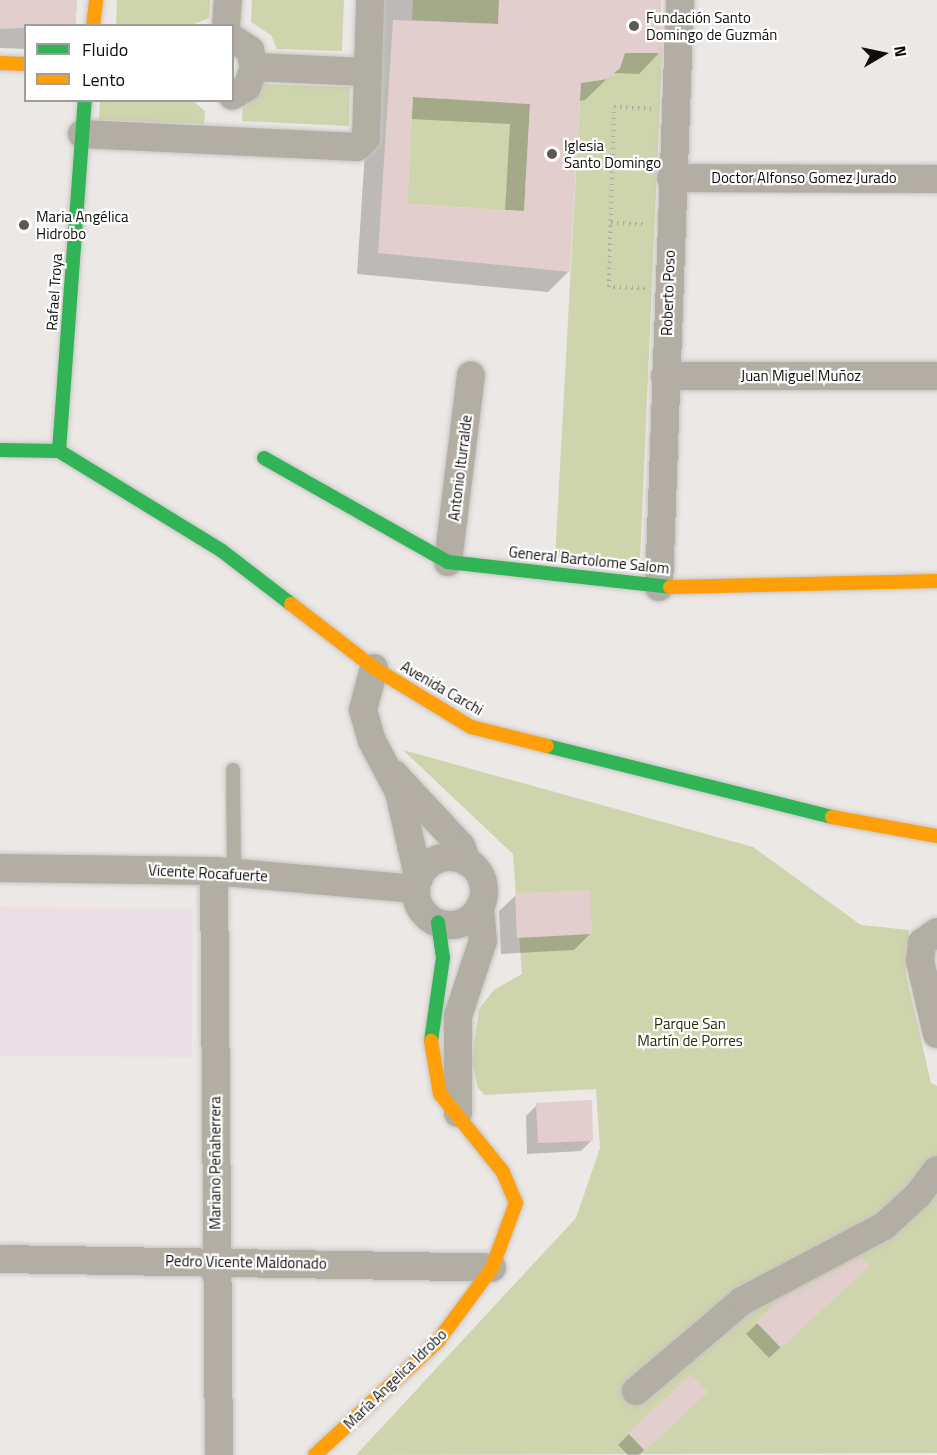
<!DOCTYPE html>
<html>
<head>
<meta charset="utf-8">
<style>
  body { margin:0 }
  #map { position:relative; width:937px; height:1455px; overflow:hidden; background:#ebe8e5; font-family:"Titillium Web",sans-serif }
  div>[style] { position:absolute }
  .industrial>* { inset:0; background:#ecdfe6 }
  .green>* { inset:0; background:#ced4ab }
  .shadow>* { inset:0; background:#0003 }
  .building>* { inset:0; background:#e2cecc }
  .path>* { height:4px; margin-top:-2px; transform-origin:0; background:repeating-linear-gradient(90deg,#afaba4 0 1.5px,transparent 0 6px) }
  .roads { filter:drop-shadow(0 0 2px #c7c5c3) drop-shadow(0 0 2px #c7c5c3) }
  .lane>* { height:14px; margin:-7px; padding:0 7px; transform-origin:7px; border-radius:7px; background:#b2aea3 }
  .street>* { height:28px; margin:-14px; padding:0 14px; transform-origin:14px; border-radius:14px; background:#b2aea3 }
  .street>.ring { margin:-14px; padding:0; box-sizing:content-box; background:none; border:28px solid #b2aea3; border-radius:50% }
  .fast>* { height:14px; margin:-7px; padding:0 7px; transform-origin:7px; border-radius:7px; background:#30b455 }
  .slow>* { height:14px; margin:-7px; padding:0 7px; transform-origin:7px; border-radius:7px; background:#ff9f0a }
  .dots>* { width:16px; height:16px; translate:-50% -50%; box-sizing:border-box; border:3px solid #fff; border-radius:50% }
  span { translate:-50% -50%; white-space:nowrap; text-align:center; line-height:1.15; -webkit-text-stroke:4.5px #fff; paint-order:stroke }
  .poi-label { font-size:15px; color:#0f0d0c }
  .left { translate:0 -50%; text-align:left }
  .street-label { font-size:15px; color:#0f0d0c }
  .park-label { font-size:15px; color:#2a2f08 }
  .legend { position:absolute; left:24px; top:24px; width:210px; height:78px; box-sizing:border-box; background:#fff; border:2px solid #9f9e9e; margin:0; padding:8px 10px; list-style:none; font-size:18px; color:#0f0d0c }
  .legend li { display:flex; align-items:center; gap:12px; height:30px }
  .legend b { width:30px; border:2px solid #9f9e9e }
  .north { position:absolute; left:853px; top:24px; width:60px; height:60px; -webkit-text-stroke:4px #fff; paint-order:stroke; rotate:81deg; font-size:16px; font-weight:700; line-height:24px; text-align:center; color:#0f0d0c }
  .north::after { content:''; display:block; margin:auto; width:21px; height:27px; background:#0f0d0c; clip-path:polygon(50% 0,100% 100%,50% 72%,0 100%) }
</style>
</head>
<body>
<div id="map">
  <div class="industrial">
    <i style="clip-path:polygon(0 907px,193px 909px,192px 1057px,0 1056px)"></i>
  </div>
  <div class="green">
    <i style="clip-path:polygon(117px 0,210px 0,209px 18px,192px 25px,116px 25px)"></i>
    <i style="clip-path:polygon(252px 0,344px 0,342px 51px,277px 49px,271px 35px,251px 22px)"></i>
    <i style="clip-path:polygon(413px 0,499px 0,498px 24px,412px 20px)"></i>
    <i style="clip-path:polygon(623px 53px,662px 53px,640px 560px,555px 558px,581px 83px,607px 79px,620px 68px)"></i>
    <i style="clip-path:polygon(263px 84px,350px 87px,349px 126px,242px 121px,243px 107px,256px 98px)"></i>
    <i style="clip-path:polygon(413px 97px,530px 104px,524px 211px,407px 204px)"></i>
    <i style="clip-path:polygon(100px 101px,193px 101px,205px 111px,204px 124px,99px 120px)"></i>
    <i style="clip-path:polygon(403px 750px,753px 847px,861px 925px,909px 930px,906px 975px,931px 1083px,937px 1086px,937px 1453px,356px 1455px,576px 1218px,600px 1148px,596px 1089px,485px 1095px,478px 1088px,472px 1061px,479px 1009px,494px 990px,522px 974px,513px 854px)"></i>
  </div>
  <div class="shadow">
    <i style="clip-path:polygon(0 0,77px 0,75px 26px,26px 26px,26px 49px,0 48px)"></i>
    <i style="clip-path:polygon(evenodd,375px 0,657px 0,660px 52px,639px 74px,613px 73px,585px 100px,578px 101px,569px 271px,548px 292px,357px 274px,375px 0,410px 119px,510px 124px,505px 212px,406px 206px,410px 119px)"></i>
    <i style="clip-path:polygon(516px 895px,590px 934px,574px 950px,501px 954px,499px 911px)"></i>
    <i style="clip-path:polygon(537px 1105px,592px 1140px,581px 1151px,527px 1154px,526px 1116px)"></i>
    <i style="clip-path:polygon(867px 1267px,769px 1358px,746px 1334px,780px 1301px)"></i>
    <i style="clip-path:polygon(695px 1403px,639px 1455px,628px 1455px,618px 1445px,629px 1434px)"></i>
  </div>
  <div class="building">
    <i style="clip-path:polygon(0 0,77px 0,75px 26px,0 29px)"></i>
    <i style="clip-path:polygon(evenodd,499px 0,661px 0,662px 53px,625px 53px,620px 68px,607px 79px,581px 83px,570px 272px,378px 253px,393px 20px,498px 24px,499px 0,413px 97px,530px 104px,524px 211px,407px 204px,413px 97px)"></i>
    <i style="clip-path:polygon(590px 890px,592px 934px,517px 938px,515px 893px)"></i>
    <i style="clip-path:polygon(592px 1100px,593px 1141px,538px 1143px,536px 1103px)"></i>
    <i style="clip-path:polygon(861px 1257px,869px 1267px,781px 1348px,756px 1322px,779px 1300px)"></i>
    <i style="clip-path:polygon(691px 1374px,708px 1392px,645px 1451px,628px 1433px)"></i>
  </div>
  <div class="path">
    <i style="left:612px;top:167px;width:36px;rotate:2deg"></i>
    <i style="left:611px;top:223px;width:35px;rotate:3deg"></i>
    <i style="left:645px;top:288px;width:36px;rotate:-178deg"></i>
    <i style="left:609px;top:287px;width:180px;rotate:-88.4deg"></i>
    <i style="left:614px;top:107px;width:37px;rotate:3deg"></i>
  </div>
  <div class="roads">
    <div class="lane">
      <i style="left:233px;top:770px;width:102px;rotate:89.4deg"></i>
    </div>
    <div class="street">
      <i style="left:226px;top:26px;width:26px;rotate:-86deg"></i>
      <i style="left:232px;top:38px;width:22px;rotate:34deg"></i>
      <i style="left:250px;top:50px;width:17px;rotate:77deg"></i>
      <i style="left:254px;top:67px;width:21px;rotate:109deg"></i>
      <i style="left:247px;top:87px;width:17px;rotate:149deg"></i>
      <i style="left:254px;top:67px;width:112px;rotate:2.6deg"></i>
      <i style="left:82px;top:134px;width:275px;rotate:2.7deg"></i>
      <i style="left:357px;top:147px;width:13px;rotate:-45deg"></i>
      <i style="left:366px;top:138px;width:138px;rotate:-88.3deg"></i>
      <i style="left:671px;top:178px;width:266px;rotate:0.2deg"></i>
      <i style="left:665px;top:376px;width:272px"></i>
      <i style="left:448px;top:562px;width:188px;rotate:-83deg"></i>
      <i style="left:659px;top:587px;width:587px;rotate:-87.95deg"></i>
      <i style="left:374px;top:668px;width:43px;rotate:104.7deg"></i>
      <i style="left:363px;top:710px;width:32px;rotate:74deg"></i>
      <i style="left:372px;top:741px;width:58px;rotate:62.1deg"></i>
      <i style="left:399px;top:792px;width:89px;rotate:77.1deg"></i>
      <i style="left:394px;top:774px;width:98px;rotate:47.1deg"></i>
      <i style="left:461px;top:846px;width:17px;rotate:69deg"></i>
      <i class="ring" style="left:416px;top:857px;width:40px;height:40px"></i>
      <i style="left:0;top:868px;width:214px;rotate:0.8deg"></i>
      <i style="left:214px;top:871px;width:202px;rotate:5.1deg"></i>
      <i style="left:214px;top:871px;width:584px;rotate:89.51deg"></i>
      <i style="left:937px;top:932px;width:19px;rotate:144deg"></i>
      <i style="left:922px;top:943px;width:18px;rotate:96deg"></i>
      <i style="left:920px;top:961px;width:75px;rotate:76.9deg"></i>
      <i style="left:458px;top:1113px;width:97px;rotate:-90deg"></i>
      <i style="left:458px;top:1016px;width:79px;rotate:-71.6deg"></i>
      <i style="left:483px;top:941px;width:35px;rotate:-95deg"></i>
      <i style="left:0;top:1259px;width:492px;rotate:1deg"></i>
      <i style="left:636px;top:1391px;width:139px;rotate:-40.3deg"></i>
      <i style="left:742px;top:1301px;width:161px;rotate:-27.8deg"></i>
      <i style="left:884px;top:1226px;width:46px;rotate:-42.4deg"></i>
      <i style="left:918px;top:1195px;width:31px;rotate:-53deg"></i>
    </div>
    <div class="fast">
      <i style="left:0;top:450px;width:59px;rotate:1deg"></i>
      <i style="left:59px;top:451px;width:191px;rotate:31.5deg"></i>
      <i style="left:222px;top:551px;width:87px;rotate:37.5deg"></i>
      <i style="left:59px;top:451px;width:352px;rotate:-85.8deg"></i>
      <i style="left:264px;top:458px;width:211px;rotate:29.5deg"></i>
      <i style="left:448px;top:562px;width:223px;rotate:6.4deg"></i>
      <i style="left:547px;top:746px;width:294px;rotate:14deg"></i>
      <i style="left:431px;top:1041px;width:84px;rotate:-81.8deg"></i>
      <i style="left:443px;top:958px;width:36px;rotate:-98deg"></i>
    </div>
    <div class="slow">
      <i style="left:93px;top:26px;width:26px;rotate:-83deg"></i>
      <i style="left:0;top:63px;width:26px;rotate:2deg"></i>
      <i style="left:670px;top:587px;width:267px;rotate:-1.3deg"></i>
      <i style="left:291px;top:604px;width:105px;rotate:37.6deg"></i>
      <i style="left:374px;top:668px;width:114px;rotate:31.3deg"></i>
      <i style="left:471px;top:727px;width:78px;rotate:14deg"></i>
      <i style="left:832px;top:817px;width:107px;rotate:10.3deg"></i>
      <i style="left:315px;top:1455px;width:168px;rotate:-42.8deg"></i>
      <i style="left:438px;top:1341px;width:91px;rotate:-53.5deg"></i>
      <i style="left:492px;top:1268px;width:69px;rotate:-69.7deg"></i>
      <i style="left:516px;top:1203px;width:34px;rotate:-113deg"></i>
      <i style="left:503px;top:1172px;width:100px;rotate:-128.9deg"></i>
      <i style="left:440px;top:1094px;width:54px;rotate:-99.6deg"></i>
    </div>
  </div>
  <div class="dots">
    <i style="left:634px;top:26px;background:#5c5a58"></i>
    <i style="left:552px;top:154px;background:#5c5a58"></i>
    <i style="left:24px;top:225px;background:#5c5a58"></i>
  </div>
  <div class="poi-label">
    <span class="left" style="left:646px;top:26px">Fundación Santo<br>Domingo de Guzmán</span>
    <span class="left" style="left:564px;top:154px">Iglesia<br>Santo Domingo</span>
    <span class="left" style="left:36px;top:225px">Maria Angélica<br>Hidrobo</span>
  </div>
  <div class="street-label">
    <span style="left:804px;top:178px">Doctor Alfonso Gomez Jurado</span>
    <span style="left:54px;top:292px;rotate:-86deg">Rafael Troya</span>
    <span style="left:668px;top:293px;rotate:-88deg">Roberto Poso</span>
    <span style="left:801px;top:376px">Juan Miguel Muñoz</span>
    <span style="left:460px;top:468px;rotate:-83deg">Antonio Iturralde</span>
    <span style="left:589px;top:560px;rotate:6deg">General Bartolome Salom</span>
    <span style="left:442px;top:688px;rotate:30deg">Avenida Carchi</span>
    <span style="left:208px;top:873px;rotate:3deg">Vicente Rocafuerte</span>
    <span style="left:215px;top:1163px;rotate:-90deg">Mariano Peñaherrera</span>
    <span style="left:246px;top:1262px;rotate:1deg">Pedro Vicente Maldonado</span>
    <span style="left:395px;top:1379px;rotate:-44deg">María Angelica Idrobo</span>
  </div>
  <div class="park-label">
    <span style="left:690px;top:1032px">Parque San<br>Martín de Porres</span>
  </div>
  <ul class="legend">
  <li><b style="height:8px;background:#30b455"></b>Fluido</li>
  <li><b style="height:8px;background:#ff9f0a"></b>Lento</li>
  </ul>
  <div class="north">N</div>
</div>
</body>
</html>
